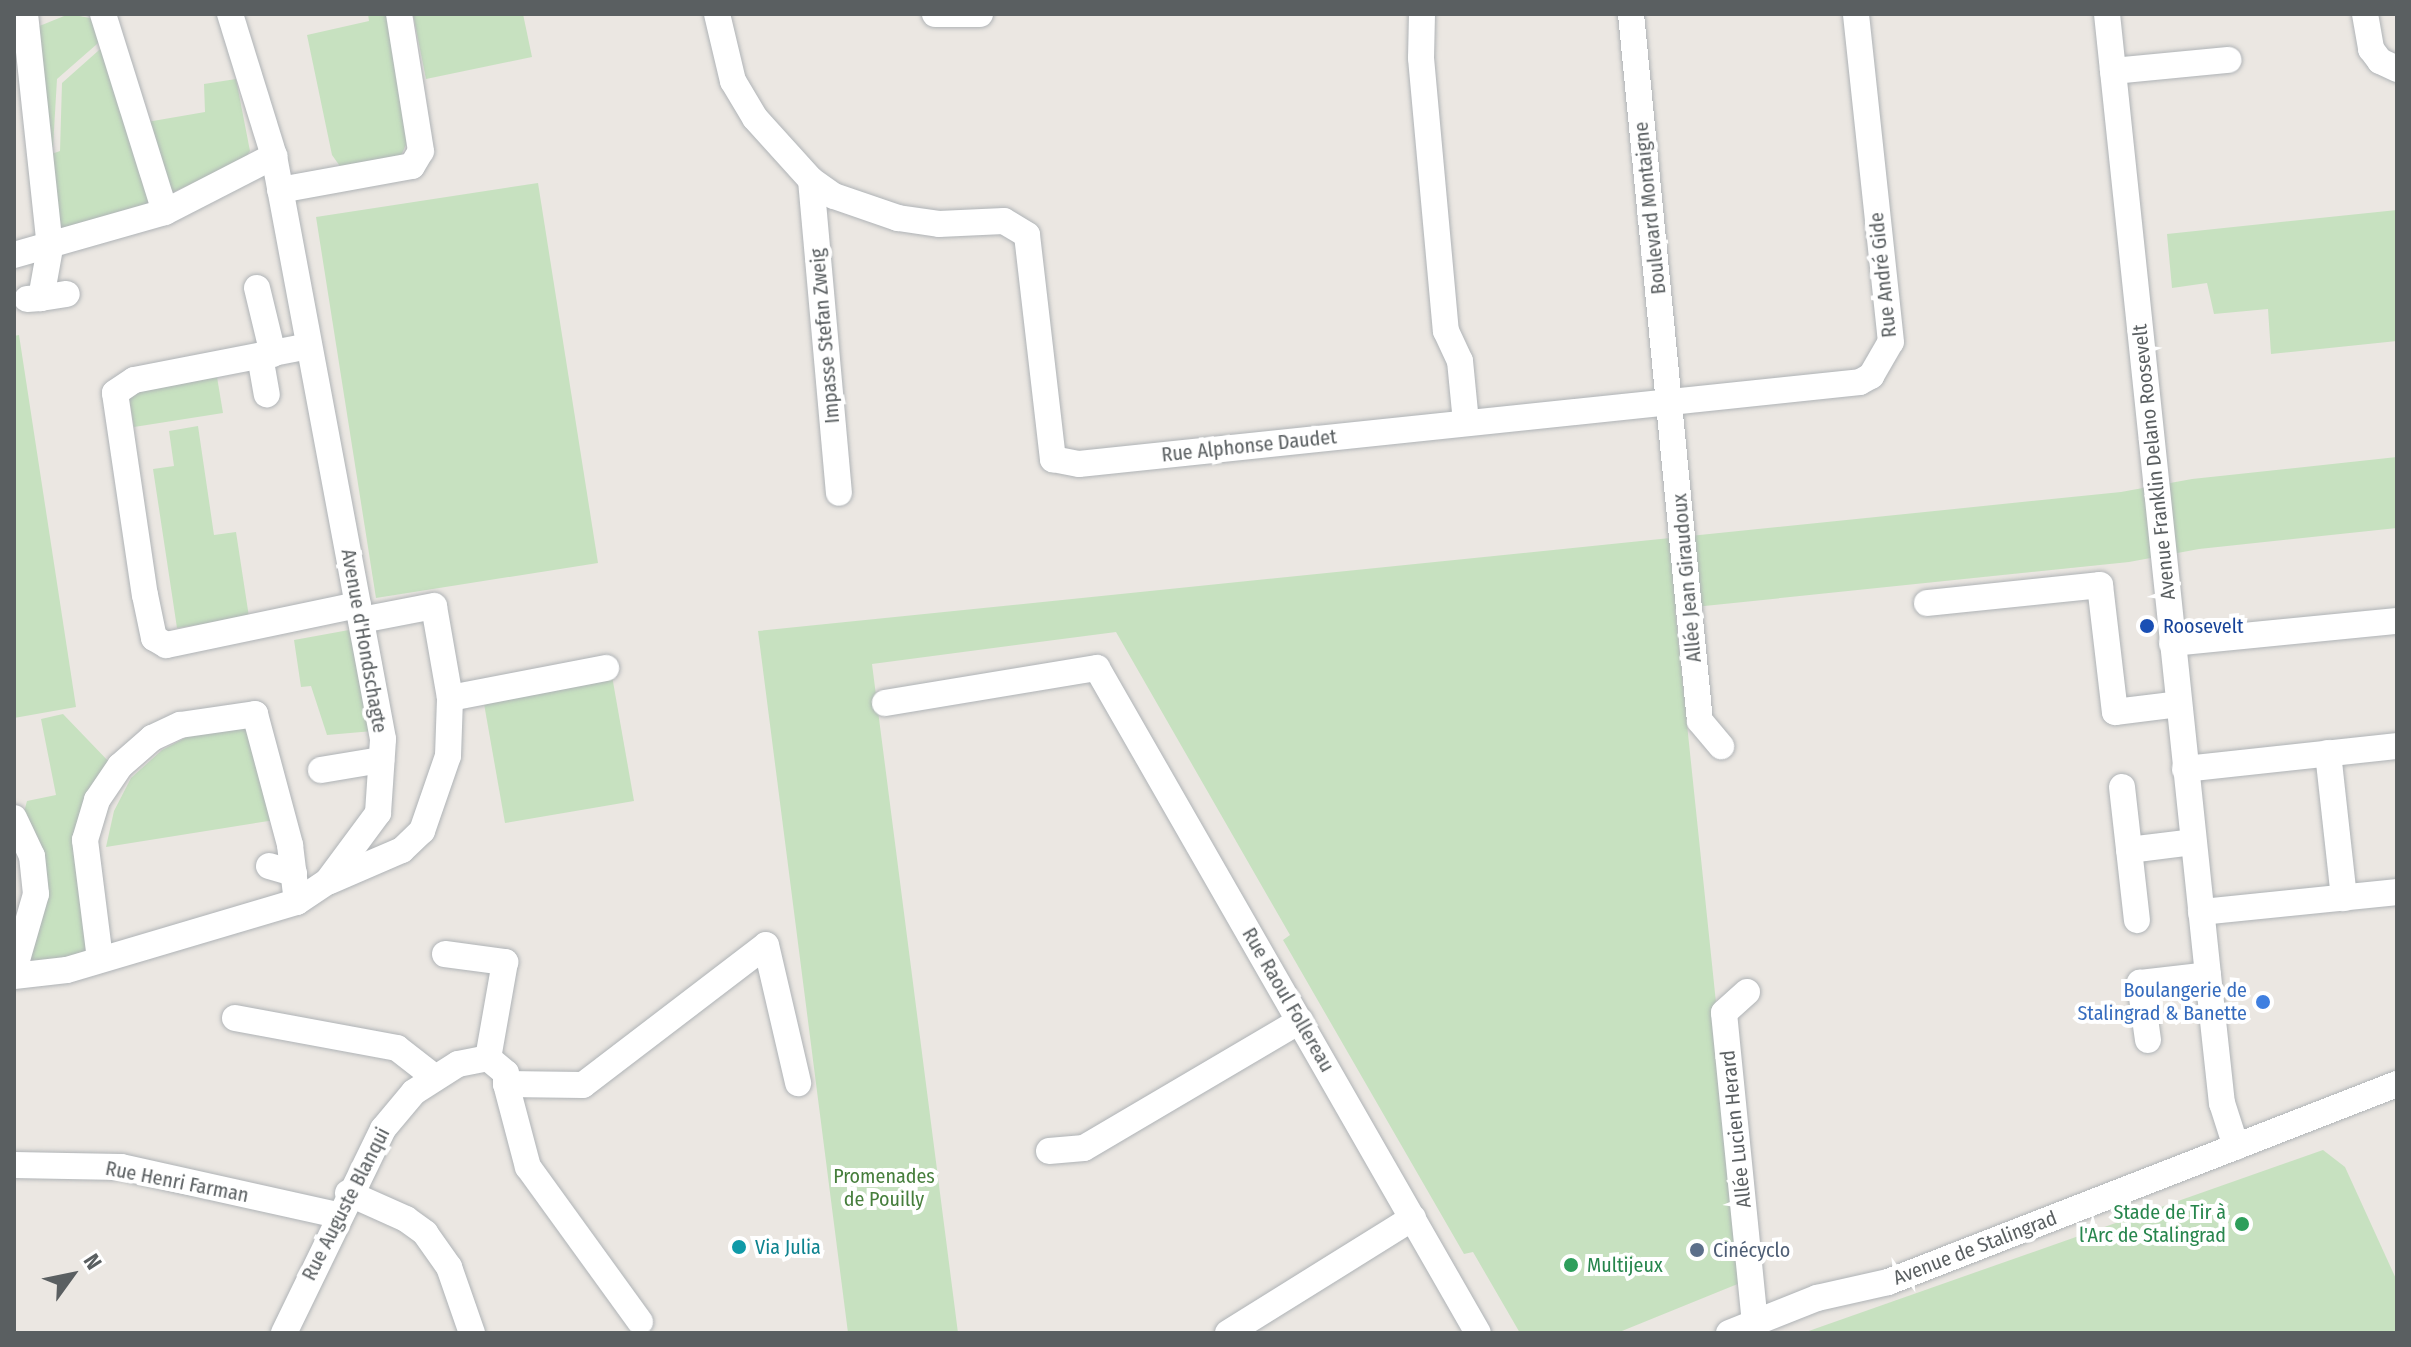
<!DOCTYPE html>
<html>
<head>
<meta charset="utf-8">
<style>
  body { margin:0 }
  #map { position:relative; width:2411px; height:1347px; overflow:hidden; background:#ebe7e2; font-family:"Fira Sans Condensed",sans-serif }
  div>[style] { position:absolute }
  .green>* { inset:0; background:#c7e1c0 }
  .roads { filter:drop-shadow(0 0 2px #afb3b6) drop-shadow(0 0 2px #afb3b6) }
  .minor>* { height:26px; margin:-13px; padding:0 13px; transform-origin:13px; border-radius:13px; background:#fff }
  .dots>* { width:22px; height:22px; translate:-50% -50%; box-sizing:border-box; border:4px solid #fff; border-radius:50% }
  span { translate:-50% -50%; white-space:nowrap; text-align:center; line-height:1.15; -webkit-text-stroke:8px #fff; paint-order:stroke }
  .street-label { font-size:20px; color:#5a5f61 }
  .transit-label { font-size:20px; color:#164399 }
  .left { translate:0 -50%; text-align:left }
  .shop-label { font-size:20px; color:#366cbe }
  .right { translate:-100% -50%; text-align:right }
  .park-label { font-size:20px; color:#467e3c }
  .leisure-label { font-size:20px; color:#27864d }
  .culture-label { font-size:20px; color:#0d838f }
  .service-label { font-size:20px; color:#4e5e75 }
  .frame { position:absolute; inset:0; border:16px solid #5a5f61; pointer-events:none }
  .north { position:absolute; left:32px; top:1235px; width:80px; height:80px; -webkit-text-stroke:6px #fff; paint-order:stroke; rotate:57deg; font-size:22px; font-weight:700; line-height:32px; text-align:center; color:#5a5f61 }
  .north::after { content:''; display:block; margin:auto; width:28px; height:36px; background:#5a5f61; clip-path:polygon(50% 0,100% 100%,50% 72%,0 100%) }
</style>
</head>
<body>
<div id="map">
  <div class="green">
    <i style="clip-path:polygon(69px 14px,95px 19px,105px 37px,57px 79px,53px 147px,43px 149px,37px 27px)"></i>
    <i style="clip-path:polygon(368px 14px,387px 14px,408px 140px,400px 158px,342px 169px,332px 155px,307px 35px,369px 21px)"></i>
    <i style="clip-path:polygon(413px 14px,523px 14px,532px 57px,426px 79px)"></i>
    <i style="clip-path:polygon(107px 43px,158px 208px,57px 238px,46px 156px,60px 151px,62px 83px)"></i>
    <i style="clip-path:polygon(236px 79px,250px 151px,244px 160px,171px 193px,147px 122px,205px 112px,204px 84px)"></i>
    <i style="clip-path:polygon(538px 183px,598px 563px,376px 598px,316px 217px)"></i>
    <i style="clip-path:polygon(2397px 210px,2397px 341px,2271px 354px,2268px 309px,2214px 314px,2207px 283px,2172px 288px,2167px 234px)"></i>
    <i style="clip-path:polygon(19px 335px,76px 707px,14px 718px,14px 336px)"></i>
    <i style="clip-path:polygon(217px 377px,223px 413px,134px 427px,128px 392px)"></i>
    <i style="clip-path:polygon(198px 426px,214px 535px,236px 532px,249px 617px,177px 628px,153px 469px,174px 466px,169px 431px)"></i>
    <i style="clip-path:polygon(2397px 457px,2397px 528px,2199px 549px,2129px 562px,1675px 609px,1745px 1281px,1617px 1333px,1520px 1333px,1473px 1252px,1464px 1254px,1283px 940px,1290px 935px,1116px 632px,872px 664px,958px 1333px,848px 1333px,758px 631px,2121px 492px,2192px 479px)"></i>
    <i style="clip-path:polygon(349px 630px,373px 731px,327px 735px,311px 686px,301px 687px,294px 640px)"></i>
    <i style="clip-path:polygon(612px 676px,634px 801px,505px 823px,483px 698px)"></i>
    <i style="clip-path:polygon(63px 714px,112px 765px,89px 801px,89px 958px,36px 966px,31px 959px,22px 819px,27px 801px,56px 795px,41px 719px)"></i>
    <i style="clip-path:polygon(251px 727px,275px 820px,106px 847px,114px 811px,131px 778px,162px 750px,187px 737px)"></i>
    <i style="clip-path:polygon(2323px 1150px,2345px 1167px,2397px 1281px,2397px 1333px,1803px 1333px)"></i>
  </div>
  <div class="roads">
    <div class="minor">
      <i style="left:25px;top:14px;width:235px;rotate:83.9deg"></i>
      <i style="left:50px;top:248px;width:51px;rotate:100.2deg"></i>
      <i style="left:41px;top:298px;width:14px;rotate:176deg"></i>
      <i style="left:103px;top:14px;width:207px;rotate:72.6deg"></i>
      <i style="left:717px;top:14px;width:69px;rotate:76.6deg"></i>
      <i style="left:733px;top:81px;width:43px;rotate:59.3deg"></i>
      <i style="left:755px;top:118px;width:84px;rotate:47.9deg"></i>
      <i style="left:811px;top:180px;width:28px;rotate:35deg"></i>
      <i style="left:834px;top:196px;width:68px;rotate:19deg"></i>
      <i style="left:898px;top:218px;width:41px;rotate:8.3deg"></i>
      <i style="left:939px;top:224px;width:65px;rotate:-2.6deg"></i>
      <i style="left:1004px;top:221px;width:27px;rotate:31deg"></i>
      <i style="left:1027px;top:235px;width:226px;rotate:83.4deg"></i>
      <i style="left:1053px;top:459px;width:26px;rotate:11deg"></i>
      <i style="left:1079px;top:464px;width:785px;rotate:-5.99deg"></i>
      <i style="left:1860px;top:382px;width:13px;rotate:-29deg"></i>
      <i style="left:1871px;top:376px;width:39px;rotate:-60deg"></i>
      <i style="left:1891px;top:342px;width:330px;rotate:-96.1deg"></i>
      <i style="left:935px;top:14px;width:45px"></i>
      <i style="left:1422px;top:14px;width:44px;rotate:91.3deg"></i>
      <i style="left:1421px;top:58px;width:274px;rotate:84.8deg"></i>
      <i style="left:1446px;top:331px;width:33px;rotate:65deg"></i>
      <i style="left:1460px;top:361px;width:61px;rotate:84.4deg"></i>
      <i style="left:1631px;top:14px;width:710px;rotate:84.43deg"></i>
      <i style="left:1700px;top:721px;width:33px;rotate:50deg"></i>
      <i style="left:2107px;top:14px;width:966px;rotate:84deg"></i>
      <i style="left:2208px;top:975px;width:129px;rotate:83.8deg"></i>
      <i style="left:2222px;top:1103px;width:46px;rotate:72.3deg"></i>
      <i style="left:2365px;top:14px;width:36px;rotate:80deg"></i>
      <i style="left:2371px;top:49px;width:15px;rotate:53deg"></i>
      <i style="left:2380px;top:61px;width:19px;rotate:25deg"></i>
      <i style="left:2113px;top:71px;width:116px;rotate:-5.5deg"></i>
      <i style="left:811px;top:180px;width:314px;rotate:84.9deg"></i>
      <i style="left:280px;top:190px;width:134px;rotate:-10.3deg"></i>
      <i style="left:412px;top:166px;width:17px;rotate:-59deg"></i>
      <i style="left:421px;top:151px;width:139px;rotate:-99.1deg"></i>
      <i style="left:14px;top:255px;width:157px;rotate:-15.9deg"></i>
      <i style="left:165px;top:212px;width:123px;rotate:-27.2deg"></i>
      <i style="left:257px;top:288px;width:68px;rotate:76.4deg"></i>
      <i style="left:41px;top:298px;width:26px;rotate:-9deg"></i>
      <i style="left:309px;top:346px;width:178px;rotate:169deg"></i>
      <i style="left:134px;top:380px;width:23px;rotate:146deg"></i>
      <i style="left:115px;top:393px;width:204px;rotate:81.6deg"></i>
      <i style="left:145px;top:595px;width:44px;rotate:78.2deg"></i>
      <i style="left:154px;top:638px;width:14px;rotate:30deg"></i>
      <i style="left:166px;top:645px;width:196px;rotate:-11.8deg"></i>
      <i style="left:260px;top:356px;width:39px;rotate:80deg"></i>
      <i style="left:1927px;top:603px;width:174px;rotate:-5.9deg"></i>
      <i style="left:2100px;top:585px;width:128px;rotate:83.3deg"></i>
      <i style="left:2115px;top:712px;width:64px;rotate:-7.1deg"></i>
      <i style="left:2172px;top:643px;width:226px;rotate:-5.6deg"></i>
      <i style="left:450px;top:698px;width:159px;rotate:-10.9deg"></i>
      <i style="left:885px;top:703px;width:215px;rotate:-9.4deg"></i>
      <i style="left:1097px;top:668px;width:766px;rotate:60.19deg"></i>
      <i style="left:2328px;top:753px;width:146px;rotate:83.7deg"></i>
      <i style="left:2185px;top:769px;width:213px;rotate:-6.2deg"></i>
      <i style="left:321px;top:770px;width:61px;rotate:-9.5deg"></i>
      <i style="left:2122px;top:787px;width:134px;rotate:83.6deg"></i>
      <i style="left:14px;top:818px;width:42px;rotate:64.7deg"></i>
      <i style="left:32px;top:856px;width:38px;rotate:84deg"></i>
      <i style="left:36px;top:894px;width:79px;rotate:106.1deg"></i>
      <i style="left:2129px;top:850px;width:64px;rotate:-7.1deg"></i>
      <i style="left:269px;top:866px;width:26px;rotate:16deg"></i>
      <i style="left:330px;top:881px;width:78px;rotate:-23.3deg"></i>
      <i style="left:402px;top:850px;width:28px;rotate:-44deg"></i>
      <i style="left:422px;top:831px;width:79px;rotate:-70.9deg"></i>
      <i style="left:448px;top:756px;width:58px;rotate:-88deg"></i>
      <i style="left:450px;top:698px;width:93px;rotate:-99.9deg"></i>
      <i style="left:434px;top:606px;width:74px;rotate:169.1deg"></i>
      <i style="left:2201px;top:912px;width:197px;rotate:-5.8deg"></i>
      <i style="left:445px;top:954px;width:61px;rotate:7.6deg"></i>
      <i style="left:505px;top:962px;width:97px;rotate:100deg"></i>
      <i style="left:100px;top:959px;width:120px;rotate:-97.2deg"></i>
      <i style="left:85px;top:840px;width:42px;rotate:-73.3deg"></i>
      <i style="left:97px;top:800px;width:41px;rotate:-55.9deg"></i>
      <i style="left:120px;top:766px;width:43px;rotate:-41.2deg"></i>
      <i style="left:152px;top:738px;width:31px;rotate:-25deg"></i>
      <i style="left:180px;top:725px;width:76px;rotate:-8.3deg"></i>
      <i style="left:255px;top:714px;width:136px;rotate:75deg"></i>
      <i style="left:290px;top:845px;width:57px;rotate:83deg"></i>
      <i style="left:14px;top:976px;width:53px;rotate:-6.5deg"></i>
      <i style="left:67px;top:970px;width:240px;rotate:-16.5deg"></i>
      <i style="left:297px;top:902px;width:36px;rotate:-34deg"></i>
      <i style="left:327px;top:882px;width:86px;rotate:-53.5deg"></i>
      <i style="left:378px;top:813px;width:74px;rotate:-86.1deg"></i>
      <i style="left:383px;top:739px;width:593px;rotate:-100.59deg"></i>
      <i style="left:274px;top:156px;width:149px;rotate:-107.2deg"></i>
      <i style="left:1747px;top:992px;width:31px;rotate:138deg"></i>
      <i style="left:1724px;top:1013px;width:312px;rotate:84.3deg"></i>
      <i style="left:235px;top:1018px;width:165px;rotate:10.5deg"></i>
      <i style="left:397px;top:1048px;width:46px;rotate:37.9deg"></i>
      <i style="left:2148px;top:1040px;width:58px;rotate:-98deg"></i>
      <i style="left:2140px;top:983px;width:68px;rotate:-6.7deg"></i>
      <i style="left:506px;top:1084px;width:86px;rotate:75.2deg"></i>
      <i style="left:528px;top:1167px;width:191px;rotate:54.1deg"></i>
      <i style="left:1049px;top:1151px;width:35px;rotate:-5deg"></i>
      <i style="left:1084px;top:1148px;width:251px;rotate:-30.5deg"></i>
      <i style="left:14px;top:1165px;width:107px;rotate:1.1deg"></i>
      <i style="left:121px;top:1167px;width:221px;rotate:12.5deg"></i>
      <i style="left:348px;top:1193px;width:64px;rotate:24.1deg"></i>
      <i style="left:406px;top:1219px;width:24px;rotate:36deg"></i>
      <i style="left:425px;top:1233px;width:42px;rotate:54.8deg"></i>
      <i style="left:449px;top:1267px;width:70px;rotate:70.8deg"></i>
      <i style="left:284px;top:1333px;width:227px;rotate:-64.1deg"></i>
      <i style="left:383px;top:1129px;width:48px;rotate:-50deg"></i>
      <i style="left:414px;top:1092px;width:52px;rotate:-32.5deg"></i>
      <i style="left:458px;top:1064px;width:31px;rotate:-11deg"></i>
      <i style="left:488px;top:1058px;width:23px;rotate:40deg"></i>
      <i style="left:506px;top:1073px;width:11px;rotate:90deg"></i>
      <i style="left:506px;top:1084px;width:77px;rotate:0.7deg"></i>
      <i style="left:583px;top:1085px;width:230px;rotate:-37.4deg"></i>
      <i style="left:766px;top:945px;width:142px;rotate:76.9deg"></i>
      <i style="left:1228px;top:1333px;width:218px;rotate:-31.9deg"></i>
      <i style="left:1729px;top:1333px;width:95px;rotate:-21.7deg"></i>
      <i style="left:1817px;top:1298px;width:73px;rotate:-12.7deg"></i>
      <i style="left:1888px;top:1282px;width:546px;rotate:-21.26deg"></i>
    </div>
  </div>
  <div class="dots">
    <i style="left:2147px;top:626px;background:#1a4fb4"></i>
    <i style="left:2263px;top:1002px;background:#3f7fe0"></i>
    <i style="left:2242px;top:1224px;background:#2e9e5b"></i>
    <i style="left:739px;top:1247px;background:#0f9aa8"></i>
    <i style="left:1697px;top:1250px;background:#5c6f8a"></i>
    <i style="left:1571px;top:1265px;background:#2e9e5b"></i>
  </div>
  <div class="street-label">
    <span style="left:1650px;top:208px;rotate:-96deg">Boulevard Montaigne</span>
    <span style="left:1883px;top:275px;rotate:-96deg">Rue André Gide</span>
    <span style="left:825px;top:336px;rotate:-95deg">Impasse Stefan Zweig</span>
    <span style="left:1249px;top:446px;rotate:-6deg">Rue Alphonse Daudet</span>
    <span style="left:2154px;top:462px;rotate:-96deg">Avenue Franklin Delano Roosevelt</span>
    <span style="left:1687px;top:578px;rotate:-95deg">Allée Jean Giraudoux</span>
    <span style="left:364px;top:641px;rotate:80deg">Avenue d'Hondschagte</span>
    <span style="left:1288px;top:1000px;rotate:60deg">Rue Raoul Follereau</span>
    <span style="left:1736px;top:1129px;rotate:-96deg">Allée Lucien Herard</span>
    <span style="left:177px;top:1182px;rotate:11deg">Rue Henri Farman</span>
    <span style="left:346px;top:1204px;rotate:-63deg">Rue Auguste Blanqui</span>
    <span style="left:1975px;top:1248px;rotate:-21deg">Avenue de Stalingrad</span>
  </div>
  <div class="transit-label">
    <span class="left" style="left:2163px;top:626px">Roosevelt</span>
  </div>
  <div class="shop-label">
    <span class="right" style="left:2247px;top:1002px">Boulangerie de<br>Stalingrad &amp; Banette</span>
  </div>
  <div class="park-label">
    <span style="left:884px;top:1188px">Promenades<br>de Pouilly</span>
  </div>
  <div class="leisure-label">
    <span class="right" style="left:2226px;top:1224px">Stade de Tir à<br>l'Arc de Stalingrad</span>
    <span class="left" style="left:1587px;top:1265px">Multijeux</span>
  </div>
  <div class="culture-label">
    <span class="left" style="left:755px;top:1247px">Via Julia</span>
  </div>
  <div class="service-label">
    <span class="left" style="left:1713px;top:1250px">Cinécyclo</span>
  </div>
  <div class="frame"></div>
  <div class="north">N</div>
</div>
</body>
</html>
